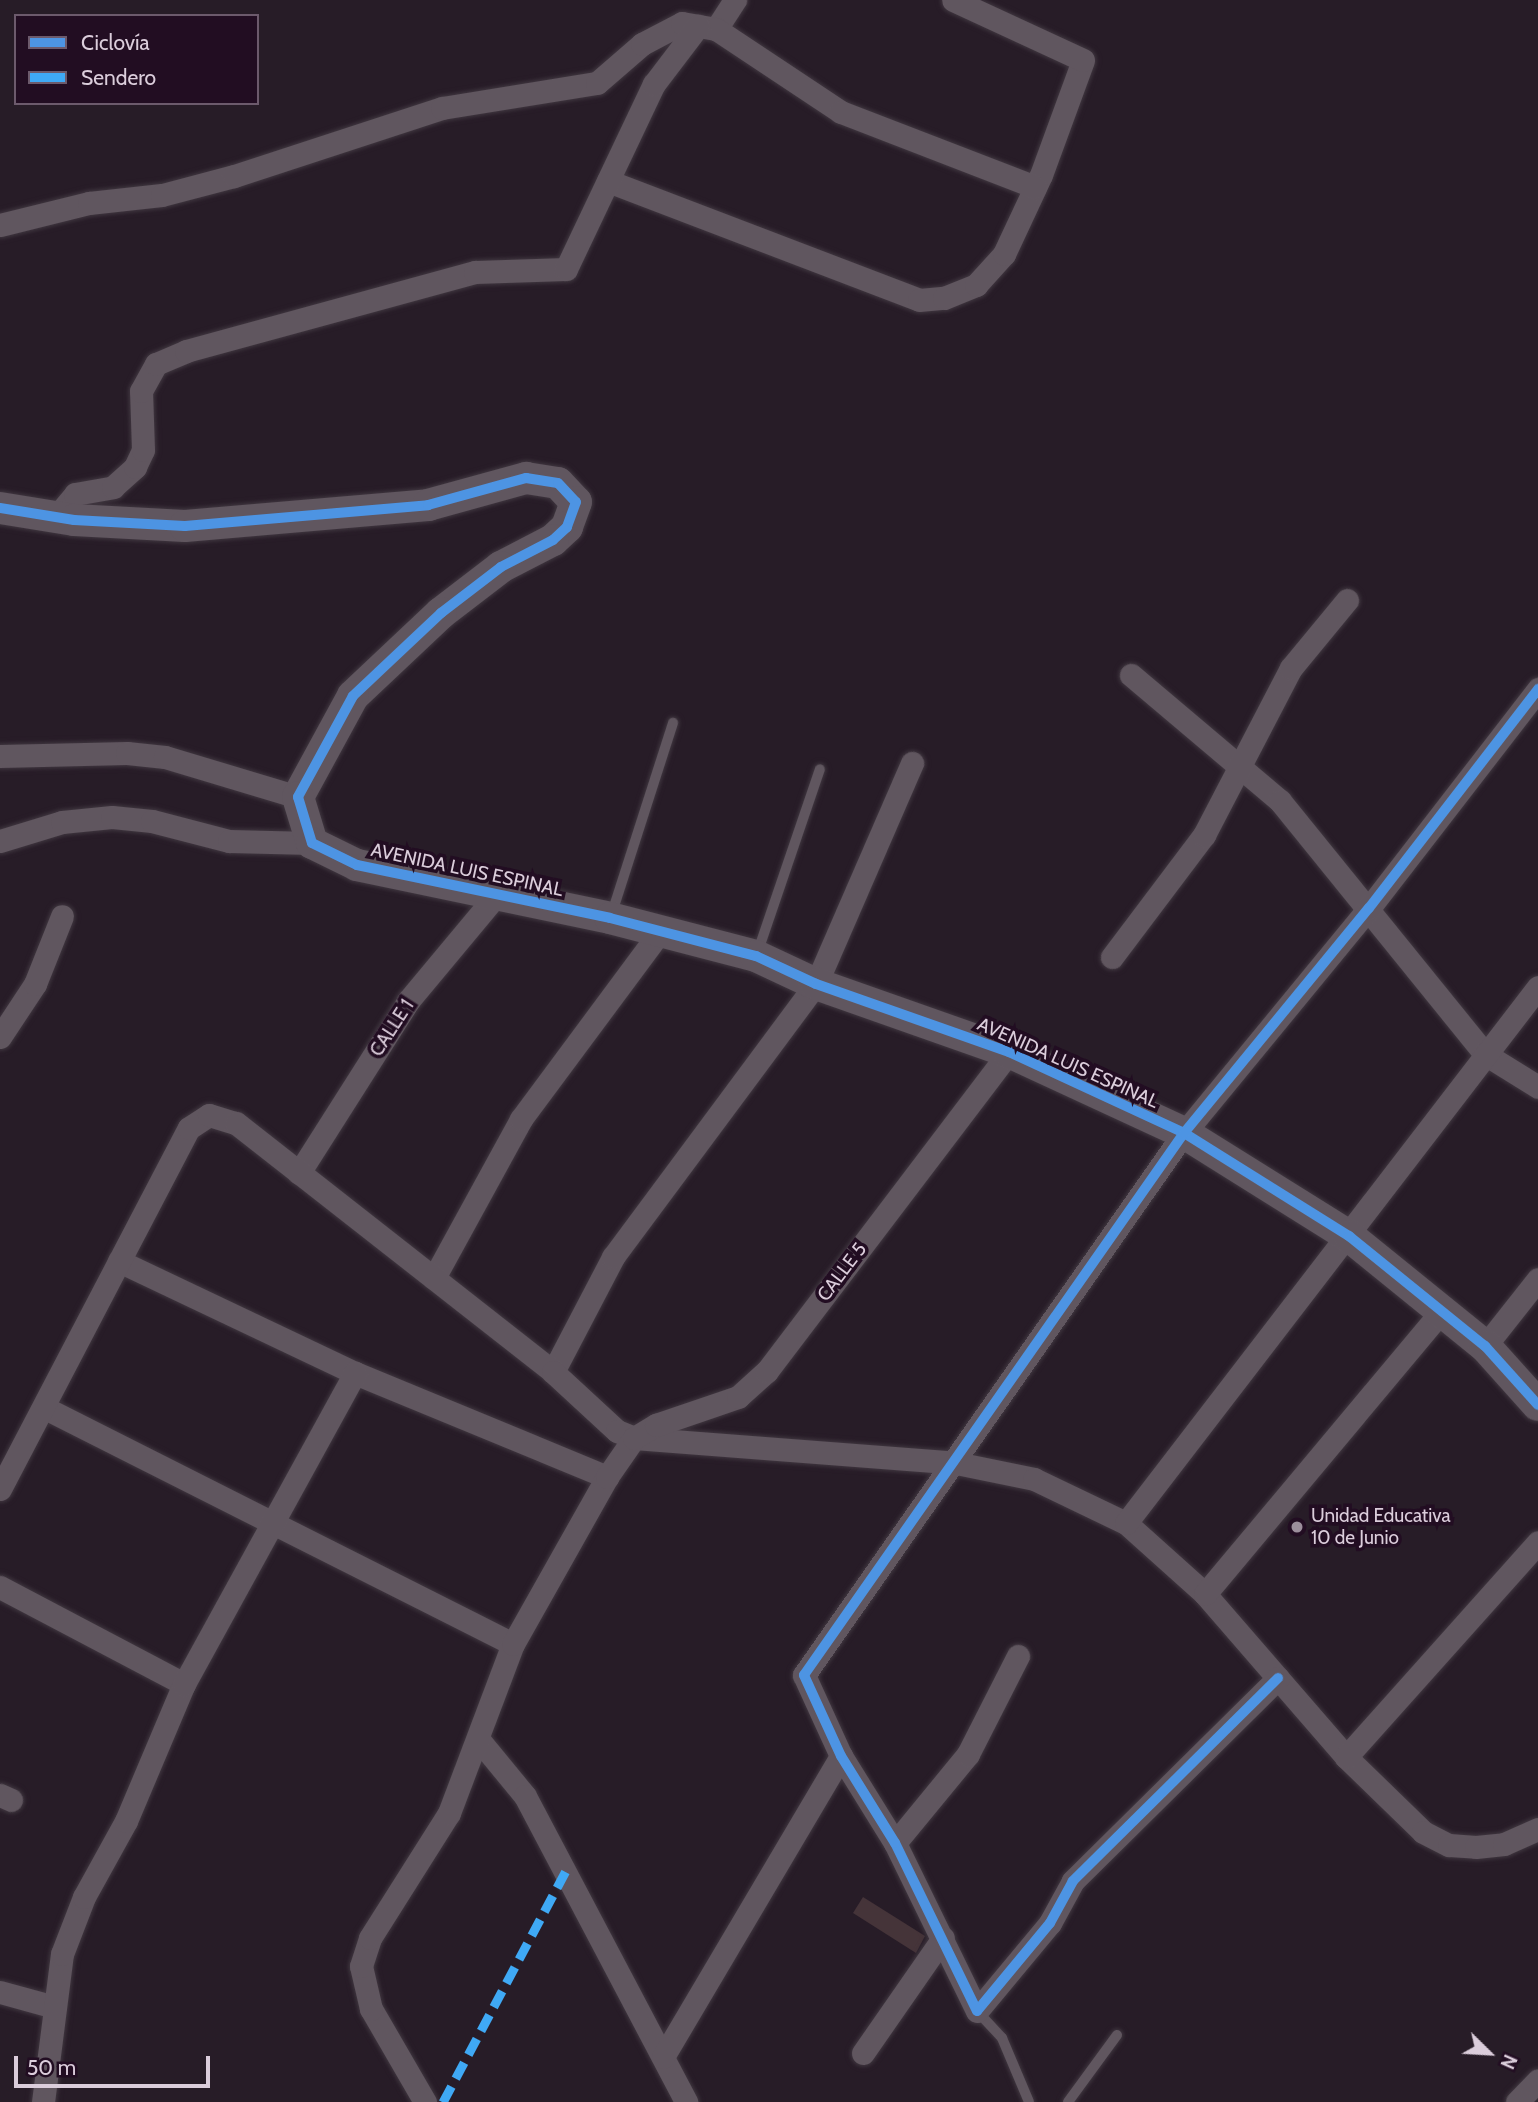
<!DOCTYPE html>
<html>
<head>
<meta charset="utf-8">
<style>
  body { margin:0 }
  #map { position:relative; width:1538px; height:2102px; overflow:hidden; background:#271c27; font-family:Cabin,sans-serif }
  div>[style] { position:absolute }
  .building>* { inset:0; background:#453439 }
  .roads { filter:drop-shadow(0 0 2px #403740) drop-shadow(0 0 2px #403740) }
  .lane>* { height:10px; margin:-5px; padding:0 5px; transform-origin:5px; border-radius:5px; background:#60565f }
  .street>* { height:23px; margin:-11.5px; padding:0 11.5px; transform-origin:11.5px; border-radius:11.5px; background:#60565f }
  .secondary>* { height:32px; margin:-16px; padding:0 16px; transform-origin:16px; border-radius:16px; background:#60565f }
  .quiet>* { height:9px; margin-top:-4.5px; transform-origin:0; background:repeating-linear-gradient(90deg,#3fa9f5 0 18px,transparent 0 27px) }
  .cycleway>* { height:10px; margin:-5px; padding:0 5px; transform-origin:5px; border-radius:5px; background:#4d94e3 }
  .dots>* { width:19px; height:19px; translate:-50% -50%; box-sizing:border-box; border:4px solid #220d22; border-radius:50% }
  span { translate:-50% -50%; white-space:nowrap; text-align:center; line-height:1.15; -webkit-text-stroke:7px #220d22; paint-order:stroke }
  .street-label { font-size:19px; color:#dbcddb }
  .poi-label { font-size:19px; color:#dbcddb }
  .left { translate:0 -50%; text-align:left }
  .legend { position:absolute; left:14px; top:14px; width:245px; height:91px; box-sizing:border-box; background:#220d22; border:2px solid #6c5a6c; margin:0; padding:9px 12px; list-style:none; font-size:21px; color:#dbcddb }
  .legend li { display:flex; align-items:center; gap:14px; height:35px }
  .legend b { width:35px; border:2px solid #6c5a6c }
  .north { position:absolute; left:1454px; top:2018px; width:70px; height:70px; -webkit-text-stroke:5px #220d22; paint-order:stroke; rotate:114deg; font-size:19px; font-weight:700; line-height:28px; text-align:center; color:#dbcddb }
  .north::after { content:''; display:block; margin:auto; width:24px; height:32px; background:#dbcddb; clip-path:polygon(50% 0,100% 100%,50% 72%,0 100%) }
  .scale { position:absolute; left:14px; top:2056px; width:196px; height:32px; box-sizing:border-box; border:4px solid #dbcddb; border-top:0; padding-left:9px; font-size:21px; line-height:24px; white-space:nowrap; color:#dbcddb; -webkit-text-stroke:5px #220d22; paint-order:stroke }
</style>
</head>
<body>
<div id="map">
  <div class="building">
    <i style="clip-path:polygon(863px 1897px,925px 1936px,916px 1953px,853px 1913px)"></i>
  </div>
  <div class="roads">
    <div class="lane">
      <i style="left:611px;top:916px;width:203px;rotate:-72.2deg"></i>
      <i style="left:757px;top:954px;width:195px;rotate:-71.2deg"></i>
      <i style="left:977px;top:2011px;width:37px;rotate:47deg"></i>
      <i style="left:1002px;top:2038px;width:69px;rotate:67.1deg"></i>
      <i style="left:1068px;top:2102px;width:83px;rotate:-53.8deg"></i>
    </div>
    <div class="street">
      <i style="left:716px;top:29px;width:35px;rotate:-57deg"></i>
      <i style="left:608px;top:181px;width:333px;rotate:20.9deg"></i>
      <i style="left:919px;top:300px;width:25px;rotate:-5deg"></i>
      <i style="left:944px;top:298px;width:35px;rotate:-22deg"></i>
      <i style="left:976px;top:285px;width:42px;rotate:-47.9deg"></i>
      <i style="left:1004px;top:254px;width:87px;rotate:-64.9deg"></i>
      <i style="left:1041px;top:175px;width:122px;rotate:-69.9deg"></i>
      <i style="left:1083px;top:60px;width:143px;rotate:-155.2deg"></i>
      <i style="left:0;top:225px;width:92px;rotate:-13.9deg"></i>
      <i style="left:89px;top:203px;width:73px;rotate:-6.3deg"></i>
      <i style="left:162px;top:195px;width:74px;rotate:-14.8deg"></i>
      <i style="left:234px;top:176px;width:219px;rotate:-18.1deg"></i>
      <i style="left:442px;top:108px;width:157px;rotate:-9.2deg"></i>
      <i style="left:597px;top:83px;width:60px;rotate:-40.9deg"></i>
      <i style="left:642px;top:44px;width:45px;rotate:-27.7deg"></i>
      <i style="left:682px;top:23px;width:35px;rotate:10deg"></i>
      <i style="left:716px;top:29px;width:150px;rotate:33.6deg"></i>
      <i style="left:841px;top:112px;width:208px;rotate:21.1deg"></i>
      <i style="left:56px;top:517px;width:30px;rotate:-50deg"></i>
      <i style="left:75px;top:494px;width:39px;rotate:-10deg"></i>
      <i style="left:113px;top:487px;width:30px;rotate:-42deg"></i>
      <i style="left:135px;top:467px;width:19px;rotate:-65deg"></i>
      <i style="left:143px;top:450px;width:59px;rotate:-91.9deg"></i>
      <i style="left:141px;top:391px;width:31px;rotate:-61deg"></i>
      <i style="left:156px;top:364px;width:33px;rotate:-23deg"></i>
      <i style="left:186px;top:351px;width:300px;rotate:-15.3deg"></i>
      <i style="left:475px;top:272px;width:91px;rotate:-1.9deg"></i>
      <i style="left:566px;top:269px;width:205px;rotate:-64.6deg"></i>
      <i style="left:654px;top:84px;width:73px;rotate:-52.8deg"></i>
      <i style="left:1131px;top:675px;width:195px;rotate:40.2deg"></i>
      <i style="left:1280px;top:801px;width:326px;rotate:51deg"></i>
      <i style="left:1485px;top:1054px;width:62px;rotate:31.9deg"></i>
      <i style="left:0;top:756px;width:127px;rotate:-1.4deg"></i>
      <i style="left:127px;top:753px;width:38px;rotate:6deg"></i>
      <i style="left:165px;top:757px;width:139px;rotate:16.7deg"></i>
      <i style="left:0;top:841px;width:65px;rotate:-17deg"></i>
      <i style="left:62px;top:822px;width:50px;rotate:-5.7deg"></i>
      <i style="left:112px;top:817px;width:40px;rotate:5.7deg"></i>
      <i style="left:152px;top:821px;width:80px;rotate:14.6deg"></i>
      <i style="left:229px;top:841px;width:83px;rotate:1.4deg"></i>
      <i style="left:1112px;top:957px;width:153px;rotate:-53deg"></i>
      <i style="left:1204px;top:835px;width:188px;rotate:-62.5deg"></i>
      <i style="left:1291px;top:668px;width:88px;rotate:-50.5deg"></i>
      <i style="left:0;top:1037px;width:64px;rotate:-56.6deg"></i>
      <i style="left:35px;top:984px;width:73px;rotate:-68.3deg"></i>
      <i style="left:299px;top:1173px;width:204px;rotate:-57.6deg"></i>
      <i style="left:408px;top:1001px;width:141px;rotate:-50.2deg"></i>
      <i style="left:119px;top:1261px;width:261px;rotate:25.4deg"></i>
      <i style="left:355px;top:1373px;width:273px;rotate:22.4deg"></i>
      <i style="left:434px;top:1278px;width:181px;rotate:-61.3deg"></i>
      <i style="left:521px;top:1119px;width:233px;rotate:-53.4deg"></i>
      <i style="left:1485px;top:1346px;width:85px;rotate:-51.7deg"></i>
      <i style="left:553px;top:1372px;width:130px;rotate:-62.4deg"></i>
      <i style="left:613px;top:1257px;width:340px;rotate:-53.4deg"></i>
      <i style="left:816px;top:984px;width:241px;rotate:-66.5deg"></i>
      <i style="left:45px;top:1408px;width:524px;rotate:26.76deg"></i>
      <i style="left:0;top:1489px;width:407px;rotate:-62.4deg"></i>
      <i style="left:189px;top:1128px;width:24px;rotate:-33deg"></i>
      <i style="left:209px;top:1115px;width:28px;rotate:17deg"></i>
      <i style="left:236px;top:1123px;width:403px;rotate:38.1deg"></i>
      <i style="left:553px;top:1372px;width:87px;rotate:42.7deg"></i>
      <i style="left:617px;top:1431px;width:18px;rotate:22deg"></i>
      <i style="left:634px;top:1438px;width:323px;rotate:4.4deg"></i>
      <i style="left:956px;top:1463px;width:80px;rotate:11.6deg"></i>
      <i style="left:1034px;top:1479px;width:102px;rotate:25.6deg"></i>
      <i style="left:1126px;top:1523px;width:106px;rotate:41.9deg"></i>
      <i style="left:1205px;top:1594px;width:216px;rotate:49.1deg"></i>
      <i style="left:1346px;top:1757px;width:107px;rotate:44.2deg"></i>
      <i style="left:1423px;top:1832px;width:29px;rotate:27deg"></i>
      <i style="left:1449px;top:1845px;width:27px;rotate:4deg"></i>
      <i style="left:1476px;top:1847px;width:28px;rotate:-6deg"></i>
      <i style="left:1504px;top:1844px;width:37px;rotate:-24deg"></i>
      <i style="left:1126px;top:1523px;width:676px;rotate:-52.45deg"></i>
      <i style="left:0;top:1587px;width:208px;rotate:27.8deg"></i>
      <i style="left:1205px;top:1594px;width:371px;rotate:-50.1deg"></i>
      <i style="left:1278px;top:1678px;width:289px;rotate:135.3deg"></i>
      <i style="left:1073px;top:1881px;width:48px;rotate:118.7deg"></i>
      <i style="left:1050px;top:1923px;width:114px;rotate:129.7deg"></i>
      <i style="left:977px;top:2011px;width:187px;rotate:-116deg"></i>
      <i style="left:895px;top:1843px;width:102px;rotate:-121.8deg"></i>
      <i style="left:841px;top:1756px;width:89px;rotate:-114.6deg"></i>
      <i style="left:804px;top:1675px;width:662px;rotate:-54.97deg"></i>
      <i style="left:1184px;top:1133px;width:291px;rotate:-50.6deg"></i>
      <i style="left:1369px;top:908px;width:277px;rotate:-52.3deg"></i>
      <i style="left:479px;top:1740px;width:72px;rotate:50.6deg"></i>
      <i style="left:525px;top:1796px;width:346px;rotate:62.2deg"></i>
      <i style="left:1346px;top:1757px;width:288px;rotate:-48.2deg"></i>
      <i style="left:0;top:1795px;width:12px;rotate:24deg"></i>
      <i style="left:895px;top:1843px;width:115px;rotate:-50.6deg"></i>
      <i style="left:968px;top:1754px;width:110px;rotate:-63deg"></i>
      <i style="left:0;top:1992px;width:57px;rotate:15.3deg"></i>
      <i style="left:863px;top:2053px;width:140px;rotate:-55.2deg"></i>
      <i style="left:663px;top:2057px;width:350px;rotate:-59.4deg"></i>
      <i style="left:43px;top:2102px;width:149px;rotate:-82.7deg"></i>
      <i style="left:62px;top:1954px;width:61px;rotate:-68.9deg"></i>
      <i style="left:84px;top:1897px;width:87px;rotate:-61.1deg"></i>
      <i style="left:126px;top:1821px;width:149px;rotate:-67.1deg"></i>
      <i style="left:184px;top:1684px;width:355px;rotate:-61.2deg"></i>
      <i style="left:425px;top:2102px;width:108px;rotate:-120.1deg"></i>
      <i style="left:371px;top:2009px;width:44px;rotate:-103.1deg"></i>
      <i style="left:361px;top:1966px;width:29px;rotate:-72deg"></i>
      <i style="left:370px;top:1938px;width:148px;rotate:-57.7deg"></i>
      <i style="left:449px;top:1813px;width:181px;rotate:-69.3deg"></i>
      <i style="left:513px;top:1644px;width:192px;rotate:-60.6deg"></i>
      <i style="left:607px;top:1477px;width:47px;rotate:-55.3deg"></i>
      <i style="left:634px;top:1438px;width:26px;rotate:-31deg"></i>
      <i style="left:656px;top:1425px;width:87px;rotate:-18.9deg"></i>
      <i style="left:738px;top:1397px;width:39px;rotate:-42deg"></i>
      <i style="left:767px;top:1371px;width:400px;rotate:-52.8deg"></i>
      <i style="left:1517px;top:2102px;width:30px;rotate:-46deg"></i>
    </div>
    <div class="secondary">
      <i style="left:0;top:508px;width:75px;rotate:9.2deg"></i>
      <i style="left:74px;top:520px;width:111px;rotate:3.1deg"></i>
      <i style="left:185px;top:526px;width:244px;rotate:-4.9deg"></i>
      <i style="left:428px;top:505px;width:102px;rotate:-15.4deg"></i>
      <i style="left:526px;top:478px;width:32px;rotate:9deg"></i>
      <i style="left:558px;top:483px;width:26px;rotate:47deg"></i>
      <i style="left:576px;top:502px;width:27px;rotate:110deg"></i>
      <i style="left:567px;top:527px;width:19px;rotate:137deg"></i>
      <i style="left:553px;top:540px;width:59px;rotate:152.6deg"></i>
      <i style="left:501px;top:567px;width:76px;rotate:142.5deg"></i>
      <i style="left:441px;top:613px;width:121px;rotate:136.7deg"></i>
      <i style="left:353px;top:696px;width:115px;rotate:118.6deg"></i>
      <i style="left:298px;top:797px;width:48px;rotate:73.1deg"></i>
      <i style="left:312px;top:843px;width:50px;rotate:26.1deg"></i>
      <i style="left:357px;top:865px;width:258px;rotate:11.8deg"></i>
      <i style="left:610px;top:918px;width:151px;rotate:14.6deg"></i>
      <i style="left:756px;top:956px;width:66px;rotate:25deg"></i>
      <i style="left:816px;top:984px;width:205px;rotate:19.4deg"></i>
      <i style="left:1009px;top:1052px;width:193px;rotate:24.8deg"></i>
      <i style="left:1184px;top:1133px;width:195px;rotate:32deg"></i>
      <i style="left:1349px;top:1236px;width:175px;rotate:39deg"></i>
      <i style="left:1485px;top:1346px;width:79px;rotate:48.1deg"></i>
    </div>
  </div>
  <div class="quiet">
    <i style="left:443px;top:2102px;width:262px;rotate:-62deg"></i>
  </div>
  <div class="cycleway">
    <i style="left:0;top:508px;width:75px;rotate:9.2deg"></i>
    <i style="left:74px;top:520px;width:111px;rotate:3.1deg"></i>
    <i style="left:185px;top:526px;width:244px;rotate:-4.9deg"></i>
    <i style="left:428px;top:505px;width:102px;rotate:-15.4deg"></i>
    <i style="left:526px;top:478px;width:32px;rotate:9deg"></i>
    <i style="left:558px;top:483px;width:26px;rotate:47deg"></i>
    <i style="left:576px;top:502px;width:27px;rotate:110deg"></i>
    <i style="left:567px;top:527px;width:19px;rotate:137deg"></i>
    <i style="left:553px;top:540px;width:59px;rotate:152.6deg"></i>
    <i style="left:501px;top:567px;width:76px;rotate:142.5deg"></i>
    <i style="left:441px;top:613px;width:121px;rotate:136.7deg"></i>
    <i style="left:353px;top:696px;width:115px;rotate:118.6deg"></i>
    <i style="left:298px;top:797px;width:48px;rotate:73.1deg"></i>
    <i style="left:312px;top:843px;width:50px;rotate:26.1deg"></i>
    <i style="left:357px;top:865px;width:258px;rotate:11.8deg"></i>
    <i style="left:610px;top:918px;width:151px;rotate:14.6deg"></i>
    <i style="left:756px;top:956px;width:66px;rotate:25deg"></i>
    <i style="left:816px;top:984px;width:205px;rotate:19.4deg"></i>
    <i style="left:1009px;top:1052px;width:193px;rotate:24.8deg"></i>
    <i style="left:1184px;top:1133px;width:195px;rotate:32deg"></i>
    <i style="left:1349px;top:1236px;width:175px;rotate:39deg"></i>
    <i style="left:1485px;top:1346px;width:79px;rotate:48.1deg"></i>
    <i style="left:1278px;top:1678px;width:289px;rotate:135.3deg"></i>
    <i style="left:1073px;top:1881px;width:48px;rotate:118.7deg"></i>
    <i style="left:1050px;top:1923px;width:114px;rotate:129.7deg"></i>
    <i style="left:977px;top:2011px;width:187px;rotate:-116deg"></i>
    <i style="left:895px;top:1843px;width:102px;rotate:-121.8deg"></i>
    <i style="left:841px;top:1756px;width:89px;rotate:-114.6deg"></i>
    <i style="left:804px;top:1675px;width:662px;rotate:-54.97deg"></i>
    <i style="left:1184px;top:1133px;width:291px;rotate:-50.6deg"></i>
    <i style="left:1369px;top:908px;width:277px;rotate:-52.3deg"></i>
  </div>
  <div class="dots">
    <i style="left:1297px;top:1527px;background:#9c8f9c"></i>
  </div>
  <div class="street-label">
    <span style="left:467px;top:870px;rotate:12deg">AVENIDA LUIS ESPINAL</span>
    <span style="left:392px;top:1028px;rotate:-57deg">CALLE 1</span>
    <span style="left:1068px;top:1063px;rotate:24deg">AVENIDA LUIS ESPINAL</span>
    <span style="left:842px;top:1272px;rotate:-53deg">CALLE 5</span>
  </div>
  <div class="poi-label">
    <span class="left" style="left:1311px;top:1527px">Unidad Educativa<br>10 de Junio</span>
  </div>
  <ul class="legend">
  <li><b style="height:9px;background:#4d94e3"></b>Ciclovía</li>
  <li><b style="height:9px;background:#3fa9f5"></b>Sendero</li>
  </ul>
  <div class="north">N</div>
  <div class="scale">50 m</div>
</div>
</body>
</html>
